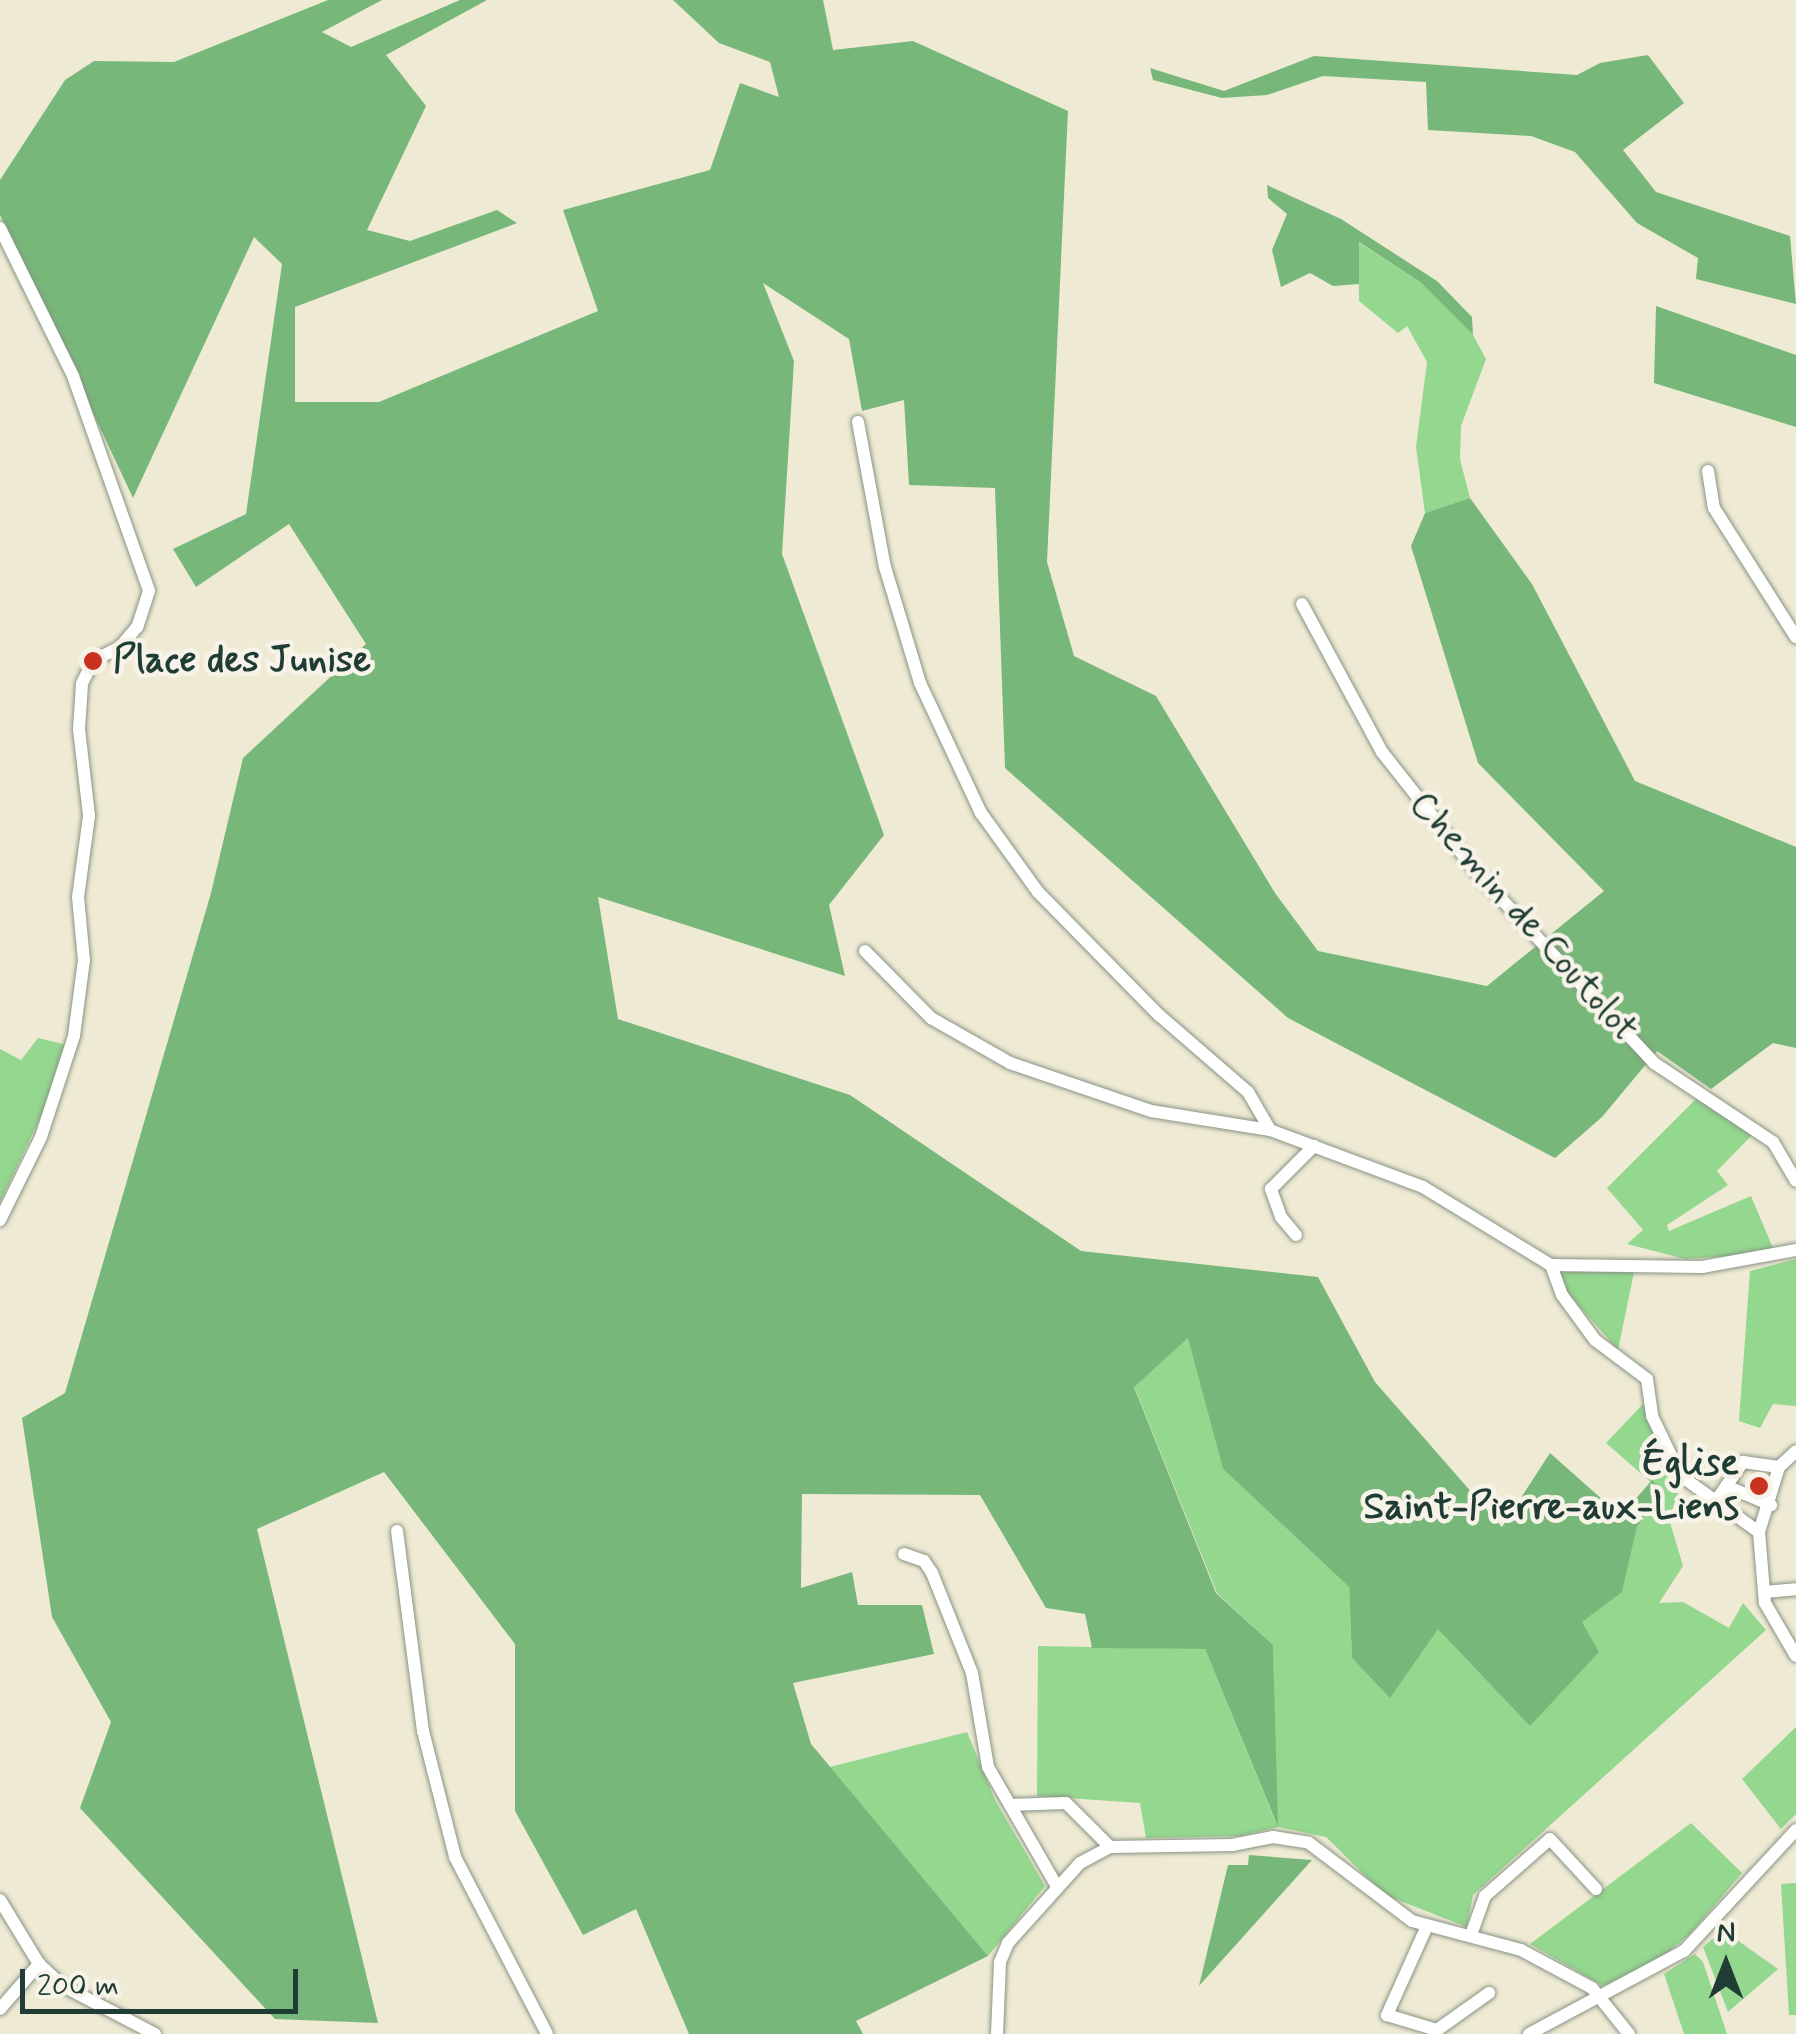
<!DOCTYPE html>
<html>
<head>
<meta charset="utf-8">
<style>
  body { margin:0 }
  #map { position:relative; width:1796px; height:2034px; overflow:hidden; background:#efead4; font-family:Mynerve,sans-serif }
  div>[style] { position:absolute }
  .green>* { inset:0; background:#94d78f }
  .forest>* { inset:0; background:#77b87a }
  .roads { filter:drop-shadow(0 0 2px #879484) drop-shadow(0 0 2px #879484) }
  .minor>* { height:12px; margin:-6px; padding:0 6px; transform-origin:6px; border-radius:6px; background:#fff }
  .dots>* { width:28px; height:28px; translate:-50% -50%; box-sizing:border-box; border:5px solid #f7f3e8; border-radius:50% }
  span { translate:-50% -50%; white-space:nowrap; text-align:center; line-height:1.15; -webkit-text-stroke:9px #f7f3e8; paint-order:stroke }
  .poi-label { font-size:38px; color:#1f3d34; font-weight:700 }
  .left { translate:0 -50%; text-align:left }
  .right { translate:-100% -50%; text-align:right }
  .street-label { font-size:38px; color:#1f3d34 }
  .north { position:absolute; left:1676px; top:1914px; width:100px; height:100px; -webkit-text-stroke:8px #f7f3e8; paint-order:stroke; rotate:0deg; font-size:28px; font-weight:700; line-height:40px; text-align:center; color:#1f3d34 }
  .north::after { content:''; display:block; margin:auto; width:35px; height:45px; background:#1f3d34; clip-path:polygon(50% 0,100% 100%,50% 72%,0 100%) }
  .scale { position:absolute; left:20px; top:1969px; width:278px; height:45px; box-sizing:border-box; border:5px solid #1f3d34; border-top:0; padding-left:12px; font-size:30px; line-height:35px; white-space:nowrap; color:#1f3d34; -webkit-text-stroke:8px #f7f3e8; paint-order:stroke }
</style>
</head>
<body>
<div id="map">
  <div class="green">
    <i style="clip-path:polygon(1358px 242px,1420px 282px,1473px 335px,1486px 359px,1461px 426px,1460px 459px,1470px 498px,1425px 513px,1416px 447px,1427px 362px,1407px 326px,1398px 333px,1359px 301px)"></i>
    <i style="clip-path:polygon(38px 1038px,67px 1045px,58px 1081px,0 1202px,0 1049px,21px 1060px)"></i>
    <i style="clip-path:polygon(1696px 1099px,1753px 1134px,1717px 1171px,1728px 1185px,1667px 1225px,1669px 1231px,1751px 1196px,1775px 1253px,1685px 1259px,1627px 1244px,1643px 1230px,1607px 1188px)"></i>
    <i style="clip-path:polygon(1796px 1259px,1796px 1406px,1773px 1404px,1760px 1428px,1739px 1421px,1750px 1271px)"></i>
    <i style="clip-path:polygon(1569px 1271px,1634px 1272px,1618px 1350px,1565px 1290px,1561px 1274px)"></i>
    <i style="clip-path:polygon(1189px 1337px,1223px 1469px,1349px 1587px,1352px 1658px,1390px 1697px,1438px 1628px,1599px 1652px,1581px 1622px,1622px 1591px,1637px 1527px,1662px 1492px,1606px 1443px,1643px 1404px,1681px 1484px,1669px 1519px,1683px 1566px,1659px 1603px,1683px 1602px,1729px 1628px,1743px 1603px,1766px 1630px,1473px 1895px,1467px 1927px,1385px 1895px,1326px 1837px,1278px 1827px,1241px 1836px,1146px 1838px,1140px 1803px,1037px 1796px,1038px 1646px,1205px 1649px,1276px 1823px,1273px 1645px,1217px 1593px,1134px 1386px)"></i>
    <i style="clip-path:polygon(1796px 1727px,1796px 1814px,1781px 1829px,1742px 1779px)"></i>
    <i style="clip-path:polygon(967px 1732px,995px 1800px,1045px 1886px,988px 1956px,830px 1767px)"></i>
    <i style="clip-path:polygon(1691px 1823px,1742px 1873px,1690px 1934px,1657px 1961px,1603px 1986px,1530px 1944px)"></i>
    <i style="clip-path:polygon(1796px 1883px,1796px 2015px,1789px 2015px,1781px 1884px)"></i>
    <i style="clip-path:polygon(1723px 1930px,1778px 1969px,1728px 2012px,1703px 1947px)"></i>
    <i style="clip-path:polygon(1695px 1954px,1703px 1962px,1727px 2034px,1684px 2034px,1664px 1974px)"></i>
  </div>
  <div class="forest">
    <i style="clip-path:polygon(328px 0,382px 0,322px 32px,351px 47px,460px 0,487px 0,386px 55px,426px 106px,367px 230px,410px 241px,497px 210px,517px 223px,295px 307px,295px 402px,379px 402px,598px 311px,563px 210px,710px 170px,740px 83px,779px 97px,770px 62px,719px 43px,673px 0,823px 0,833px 50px,913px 41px,1068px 111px,1047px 562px,1074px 656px,1156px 696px,1275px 893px,1318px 951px,1487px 986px,1604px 891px,1478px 763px,1411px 546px,1425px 513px,1470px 498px,1532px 584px,1635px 781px,1796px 847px,1796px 1048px,1773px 1043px,1711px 1089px,1657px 1051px,1602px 1117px,1555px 1158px,1288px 1018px,1005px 768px,995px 488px,909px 485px,904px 400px,862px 411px,849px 339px,763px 283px,794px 361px,782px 554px,884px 835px,829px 905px,845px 976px,598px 897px,618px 1019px,850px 1095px,1081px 1251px,1318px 1277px,1375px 1382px,1502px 1527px,1550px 1453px,1621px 1516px,1652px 1480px,1662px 1492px,1637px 1527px,1622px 1592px,1582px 1622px,1599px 1652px,1530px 1726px,1438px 1629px,1390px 1698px,1352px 1658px,1349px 1587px,1223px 1469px,1188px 1338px,1134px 1387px,1216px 1593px,1273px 1645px,1278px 1827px,1205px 1649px,1092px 1648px,1085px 1614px,1046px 1608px,980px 1495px,802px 1494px,801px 1588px,852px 1572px,858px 1605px,922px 1605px,934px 1654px,793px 1683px,811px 1744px,988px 1956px,856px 2021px,863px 2034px,689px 2034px,636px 1909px,583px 1935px,515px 1811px,515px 1644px,384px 1472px,257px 1529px,378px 2023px,275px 2019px,80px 1808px,111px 1722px,52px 1617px,22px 1418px,65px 1393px,211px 893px,243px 758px,366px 644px,289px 524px,196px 587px,173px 549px,246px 514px,282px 264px,254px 237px,133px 498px,0 215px,0 180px,65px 80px,94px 61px,174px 62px)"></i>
    <i style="clip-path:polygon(1648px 55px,1684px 103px,1623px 150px,1656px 192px,1790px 236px,1796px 304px,1696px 279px,1698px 258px,1637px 223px,1575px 152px,1531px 136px,1428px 130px,1426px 82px,1323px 76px,1267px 95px,1222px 98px,1153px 80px,1150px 68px,1224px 91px,1314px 56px,1577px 75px,1600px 63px)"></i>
    <i style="clip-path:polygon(1267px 185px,1341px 219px,1437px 281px,1472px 317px,1473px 335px,1420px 282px,1359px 242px,1359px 284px,1333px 286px,1310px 273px,1281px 287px,1272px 250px,1287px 214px,1268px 198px)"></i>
    <i style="clip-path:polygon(1656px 306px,1796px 355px,1796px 427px,1654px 383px)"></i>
    <i style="clip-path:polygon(1249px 1855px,1312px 1860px,1199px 1986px,1228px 1865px,1248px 1865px)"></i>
  </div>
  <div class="roads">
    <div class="minor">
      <i style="left:0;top:228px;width:165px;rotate:63.7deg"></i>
      <i style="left:73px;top:376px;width:228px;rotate:70.5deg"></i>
      <i style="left:149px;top:591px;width:38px;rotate:108deg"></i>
      <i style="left:137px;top:627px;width:26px;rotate:130deg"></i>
      <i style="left:120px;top:647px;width:30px;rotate:153deg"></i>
      <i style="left:93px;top:661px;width:25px;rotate:116deg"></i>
      <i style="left:82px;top:684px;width:45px;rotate:93.8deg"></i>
      <i style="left:79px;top:729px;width:88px;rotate:83.4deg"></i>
      <i style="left:89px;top:816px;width:82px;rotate:97.7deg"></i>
      <i style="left:78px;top:897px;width:63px;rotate:84.6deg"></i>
      <i style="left:84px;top:960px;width:77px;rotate:97.5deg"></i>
      <i style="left:74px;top:1036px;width:106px;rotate:108.1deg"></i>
      <i style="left:41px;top:1137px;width:93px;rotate:116.3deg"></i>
      <i style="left:858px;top:422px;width:147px;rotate:79.5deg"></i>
      <i style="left:885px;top:567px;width:121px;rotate:73.2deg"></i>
      <i style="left:920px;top:683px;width:144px;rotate:64.9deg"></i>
      <i style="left:981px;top:813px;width:97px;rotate:54.2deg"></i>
      <i style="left:1038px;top:892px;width:173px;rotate:45.5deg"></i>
      <i style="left:1159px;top:1015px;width:118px;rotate:40.9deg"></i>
      <i style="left:1248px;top:1092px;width:44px;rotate:59.9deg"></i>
      <i style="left:1708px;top:471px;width:37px;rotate:81deg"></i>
      <i style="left:1714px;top:508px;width:153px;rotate:57.6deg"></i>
      <i style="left:1302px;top:604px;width:168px;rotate:61.6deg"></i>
      <i style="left:1382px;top:752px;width:155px;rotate:51.8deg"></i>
      <i style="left:1478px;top:874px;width:258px;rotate:47deg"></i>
      <i style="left:1654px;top:1063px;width:143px;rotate:33.6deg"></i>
      <i style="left:1773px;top:1142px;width:45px;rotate:59.5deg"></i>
      <i style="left:865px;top:951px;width:94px;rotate:45.4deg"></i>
      <i style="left:931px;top:1018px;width:91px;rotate:29.7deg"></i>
      <i style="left:1010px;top:1063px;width:149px;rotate:18.8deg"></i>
      <i style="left:1151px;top:1111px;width:121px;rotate:9.1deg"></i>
      <i style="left:1270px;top:1130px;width:163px;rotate:20.4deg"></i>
      <i style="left:1423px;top:1187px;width:150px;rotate:31.4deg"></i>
      <i style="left:1551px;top:1265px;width:151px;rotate:0.8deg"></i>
      <i style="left:1702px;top:1267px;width:96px;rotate:-10.3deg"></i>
      <i style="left:1296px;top:1235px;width:23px;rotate:-130deg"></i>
      <i style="left:1281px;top:1217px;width:30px;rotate:-110deg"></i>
      <i style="left:1271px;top:1189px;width:61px;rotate:-45deg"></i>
      <i style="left:1551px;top:1265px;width:32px;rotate:70deg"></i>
      <i style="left:1562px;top:1295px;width:56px;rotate:53.7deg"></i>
      <i style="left:1595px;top:1340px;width:65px;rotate:36.9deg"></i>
      <i style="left:1647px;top:1379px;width:37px;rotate:82deg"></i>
      <i style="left:1652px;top:1416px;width:67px;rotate:64.2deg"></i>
      <i style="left:1681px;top:1476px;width:96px;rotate:35.7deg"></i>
      <i style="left:1759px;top:1532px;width:71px;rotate:85.2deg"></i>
      <i style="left:1765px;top:1603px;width:61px;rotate:59.7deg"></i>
      <i style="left:1779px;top:1467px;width:23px;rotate:-43deg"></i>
      <i style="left:1726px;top:1486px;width:49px;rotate:22.9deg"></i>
      <i style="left:1715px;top:1502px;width:49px;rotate:-55deg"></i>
      <i style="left:1743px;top:1462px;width:36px;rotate:8deg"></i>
      <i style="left:1779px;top:1467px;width:68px;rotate:107.1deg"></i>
      <i style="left:397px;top:1531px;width:202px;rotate:82.6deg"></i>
      <i style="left:423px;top:1731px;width:130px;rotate:75.7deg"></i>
      <i style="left:455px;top:1857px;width:199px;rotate:62.5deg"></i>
      <i style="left:904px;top:1554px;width:21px;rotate:19deg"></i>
      <i style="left:924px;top:1561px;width:14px;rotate:56deg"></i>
      <i style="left:932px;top:1573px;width:108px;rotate:68.2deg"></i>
      <i style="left:972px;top:1673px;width:95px;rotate:80.3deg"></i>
      <i style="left:988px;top:1767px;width:136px;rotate:60deg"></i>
      <i style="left:1764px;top:1592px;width:32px;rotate:-5deg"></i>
      <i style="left:1010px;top:1805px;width:56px;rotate:-2deg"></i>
      <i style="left:1066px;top:1803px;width:62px;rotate:45deg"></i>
      <i style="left:0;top:1900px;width:75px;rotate:58.6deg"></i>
      <i style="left:39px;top:1964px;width:33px;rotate:43deg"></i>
      <i style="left:63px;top:1986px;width:104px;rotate:27.6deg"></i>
      <i style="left:1427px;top:1926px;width:98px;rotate:114.2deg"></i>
      <i style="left:1387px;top:2015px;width:52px;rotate:16.7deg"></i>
      <i style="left:1437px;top:2030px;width:64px;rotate:-35.4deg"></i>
      <i style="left:1471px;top:1935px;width:41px;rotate:-70.3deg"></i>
      <i style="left:1485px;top:1896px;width:86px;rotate:-41.2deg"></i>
      <i style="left:1550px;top:1839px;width:68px;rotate:47.4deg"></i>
      <i style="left:0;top:2009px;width:60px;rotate:-49.1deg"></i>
      <i style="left:997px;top:2034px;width:72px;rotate:-87.6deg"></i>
      <i style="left:1000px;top:1962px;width:21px;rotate:-67deg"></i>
      <i style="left:1008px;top:1943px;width:108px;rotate:-48deg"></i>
      <i style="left:1080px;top:1863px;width:34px;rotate:-28deg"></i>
      <i style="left:1110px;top:1847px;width:122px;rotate:-0.9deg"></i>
      <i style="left:1232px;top:1845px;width:42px;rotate:-11deg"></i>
      <i style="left:1273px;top:1837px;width:36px;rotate:9deg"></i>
      <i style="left:1309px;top:1843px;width:129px;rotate:37.1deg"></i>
      <i style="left:1412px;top:1921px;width:113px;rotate:14.9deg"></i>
      <i style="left:1521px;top:1950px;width:81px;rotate:28.2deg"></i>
      <i style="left:1592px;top:1988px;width:59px;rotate:51.2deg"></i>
      <i style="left:1529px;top:2034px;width:176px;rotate:-28.2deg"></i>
      <i style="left:1684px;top:1951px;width:165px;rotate:-47.2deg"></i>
    </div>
  </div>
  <div class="dots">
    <i style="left:93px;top:661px;background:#c8321e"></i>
    <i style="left:1759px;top:1486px;background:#c8321e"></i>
  </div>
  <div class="poi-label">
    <span class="left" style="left:113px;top:661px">Place des Junise</span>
    <span class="right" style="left:1739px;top:1486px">Église<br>Saint-Pierre-aux-Liens</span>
  </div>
  <div class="street-label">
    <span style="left:1523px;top:917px;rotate:48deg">Chemin de Coutolot</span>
  </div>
  <div class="north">N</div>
  <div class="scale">200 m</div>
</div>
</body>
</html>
